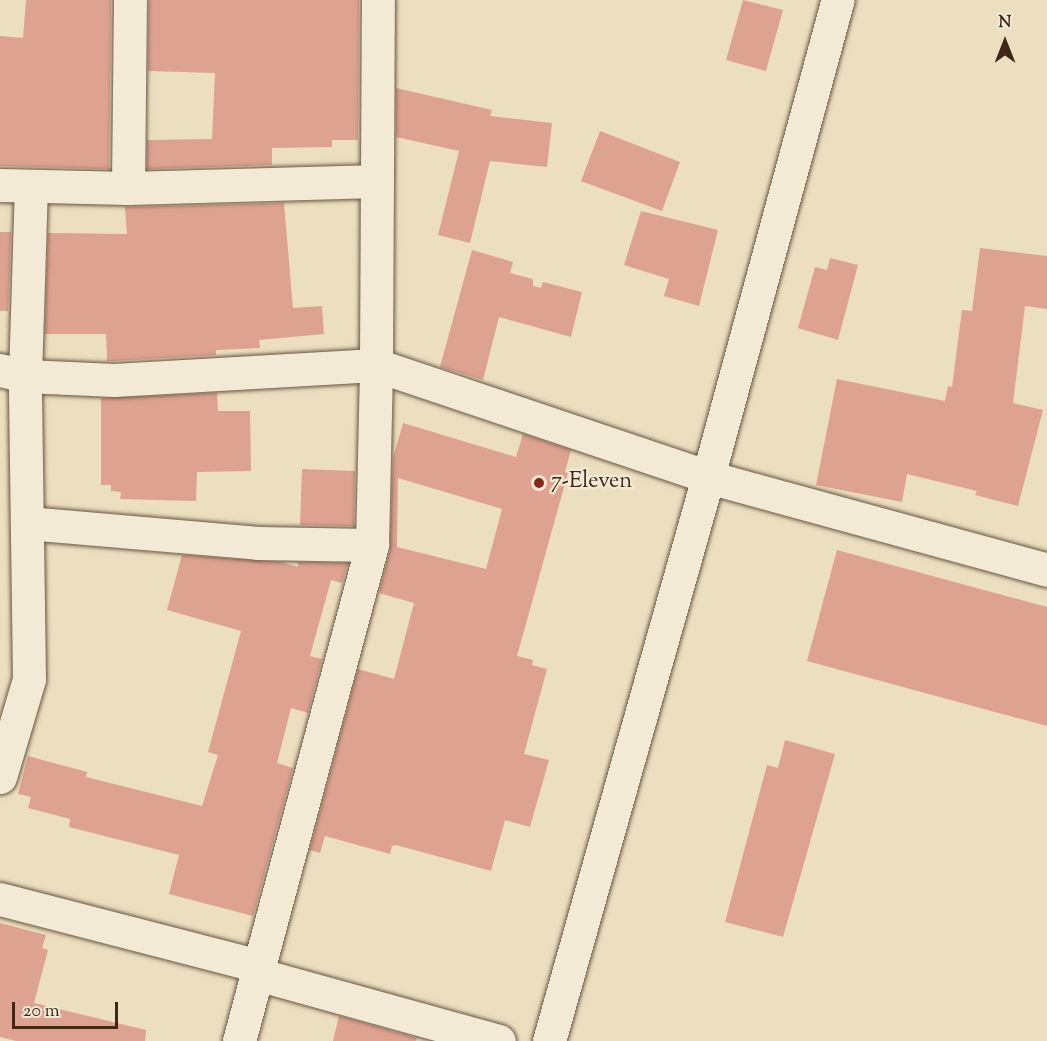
<!DOCTYPE html>
<html>
<head>
<meta charset="utf-8">
<style>
  body { margin:0 }
  #map { position:relative; width:1047px; height:1041px; overflow:hidden; background:#ecdfbf; font-family:"Sorts Mill Goudy",serif }
  div>[style] { position:absolute }
  .building>* { inset:0; background:#dea290 }
  .roads { filter:drop-shadow(0 0 2px #695540) drop-shadow(0 0 2px #695540) }
  .street>* { height:33px; margin:-16.5px; padding:0 16.5px; transform-origin:16.5px; border-radius:16.5px; background:#f3ead5 }
  .secondary>* { height:33px; margin:-16.5px; padding:0 16.5px; transform-origin:16.5px; border-radius:16.5px; background:#f3ead5 }
  .dots>* { width:16px; height:16px; translate:-50% -50%; box-sizing:border-box; border:3px solid #f3ead5; border-radius:50% }
  span { translate:-50% -50%; white-space:nowrap; text-align:center; line-height:1.15; -webkit-text-stroke:4.5px #f3ead5; paint-order:stroke }
  .poi-label { font-size:22px; color:#3d2716 }
  .left { translate:0 -50%; text-align:left }
  .north { position:absolute; left:975px; top:12px; width:60px; height:60px; -webkit-text-stroke:4px #f3ead5; paint-order:stroke; rotate:0deg; font-size:16px; font-weight:700; line-height:24px; text-align:center; color:#3d2716 }
  .north::after { content:''; display:block; margin:auto; width:21px; height:27px; background:#3d2716; clip-path:polygon(50% 0,100% 100%,50% 72%,0 100%) }
  .scale { position:absolute; left:12px; top:1002px; width:106px; height:27px; box-sizing:border-box; border:3px solid #3d2716; border-top:0; padding-left:8px; font-size:18px; line-height:21px; white-space:nowrap; color:#3d2716; -webkit-text-stroke:4px #f3ead5; paint-order:stroke }
</style>
</head>
<body>
<div id="map">
  <div class="building">
    <i style="clip-path:polygon(26px 0,111px 0,109px 169px,0 166px,0 36px,23px 38px)"></i>
    <i style="clip-path:polygon(149px 0,359px 0,358px 140px,332px 140px,332px 147px,272px 148px,272px 165px,147px 169px,147px 140px,212px 139px,215px 73px,148px 71px)"></i>
    <i style="clip-path:polygon(743px 0,783px 10px,766px 71px,726px 60px)"></i>
    <i style="clip-path:polygon(396px 88px,492px 110px,490px 116px,552px 123px,547px 167px,490px 161px,470px 243px,438px 235px,459px 151px,396px 137px)"></i>
    <i style="clip-path:polygon(600px 131px,680px 162px,662px 211px,581px 181px)"></i>
    <i style="clip-path:polygon(284px 203px,293px 308px,322px 306px,324px 334px,259px 340px,260px 348px,216px 350px,216px 355px,114px 361px,107px 361px,106px 334px,45px 334px,48px 233px,127px 234px,125px 207px)"></i>
    <i style="clip-path:polygon(641px 211px,718px 230px,699px 306px,664px 296px,669px 279px,624px 265px)"></i>
    <i style="clip-path:polygon(0 232px,11px 232px,8px 311px,0 311px)"></i>
    <i style="clip-path:polygon(980px 248px,1047px 256px,1047px 309px,1025px 306px,1013px 403px,1043px 410px,1018px 506px,975px 495px,977px 491px,907px 474px,902px 502px,816px 485px,837px 379px,945px 401px,948px 386px,952px 387px,962px 310px,972px 311px)"></i>
    <i style="clip-path:polygon(472px 250px,513px 262px,510px 273px,533px 279px,533px 286px,541px 288px,543px 282px,582px 292px,571px 337px,499px 317px,483px 380px,440px 367px)"></i>
    <i style="clip-path:polygon(830px 258px,858px 265px,838px 340px,798px 328px,815px 267px,827px 270px)"></i>
    <i style="clip-path:polygon(217px 393px,218px 411px,250px 411px,251px 471px,197px 472px,196px 501px,120px 499px,121px 492px,111px 491px,111px 485px,101px 485px,101px 398px)"></i>
    <i style="clip-path:polygon(evenodd,403px 423px,516px 457px,523px 434px,571px 450px,565px 472px,568px 473px,517px 656px,533px 660px,532px 665px,547px 669px,524px 754px,549px 760px,530px 827px,505px 820px,491px 871px,396px 845px,392px 846px,390px 854px,325px 836px,320px 853px,310px 850px,358px 669px,394px 679px,414px 603px,379px 593px,390px 550px,393px 458px,403px 423px,398px 478px,502px 509px,486px 569px,397px 547px,398px 478px)"></i>
    <i style="clip-path:polygon(302px 469px,355px 471px,354px 526px,300px 525px)"></i>
    <i style="clip-path:polygon(837px 550px,1047px 607px,1047px 726px,807px 661px)"></i>
    <i style="clip-path:polygon(182px 555px,281px 562px,298px 567px,298px 562px,348px 563px,342px 583px,331px 580px,310px 656px,322px 659px,308px 713px,291px 708px,277px 763px,293px 768px,253px 916px,169px 894px,179px 855px,69px 827px,70px 819px,28px 808px,31px 797px,18px 794px,28px 756px,87px 772px,86px 777px,202px 806px,218px 755px,208px 752px,241px 631px,167px 610px)"></i>
    <i style="clip-path:polygon(785px 740px,835px 754px,783px 937px,725px 922px,767px 765px,778px 768px)"></i>
    <i style="clip-path:polygon(0 923px,46px 935px,42px 948px,48px 950px,34px 1003px,146px 1030px,145px 1041px,16px 1041px,0 1037px)"></i>
    <i style="clip-path:polygon(339px 1016px,417px 1038px,416px 1041px,333px 1041px)"></i>
  </div>
  <div class="roads">
    <div class="street">
      <i style="left:0;top:185px;width:128px;rotate:1.3deg"></i>
      <i style="left:128px;top:188px;width:249px;rotate:-1.6deg"></i>
      <i style="left:128px;top:188px;width:188px;rotate:-89.4deg"></i>
      <i style="left:0;top:370px;width:26px;rotate:13deg"></i>
      <i style="left:25px;top:376px;width:89px;rotate:2.6deg"></i>
      <i style="left:114px;top:380px;width:262px;rotate:-3.3deg"></i>
      <i style="left:376px;top:365px;width:350px;rotate:18.6deg"></i>
      <i style="left:708px;top:477px;width:352px;rotate:15.3deg"></i>
      <i style="left:27px;top:523px;width:232px;rotate:4.9deg"></i>
      <i style="left:258px;top:543px;width:114px;rotate:1deg"></i>
      <i style="left:0;top:777px;width:102px;rotate:-73.5deg"></i>
      <i style="left:29px;top:679px;width:303px;rotate:-90.8deg"></i>
      <i style="left:25px;top:376px;width:189px;rotate:-88.2deg"></i>
      <i style="left:0;top:899px;width:268px;rotate:14.5deg"></i>
      <i style="left:257px;top:974px;width:251px;rotate:15.5deg"></i>
      <i style="left:239px;top:1041px;width:514px;rotate:-74.99deg"></i>
      <i style="left:372px;top:545px;width:180px;rotate:-88.7deg"></i>
      <i style="left:376px;top:365px;width:365px;rotate:-89.7deg"></i>
    </div>
    <div class="secondary">
      <i style="left:549px;top:1041px;width:586px;rotate:-74.26deg"></i>
      <i style="left:708px;top:477px;width:494px;rotate:-74.8deg"></i>
    </div>
  </div>
  <div class="dots">
    <i style="left:539px;top:483px;background:#8f2418"></i>
  </div>
  <div class="poi-label">
    <span class="left" style="left:551px;top:483px">7-Eleven</span>
  </div>
  <div class="north">N</div>
  <div class="scale">20 m</div>
</div>
</body>
</html>
